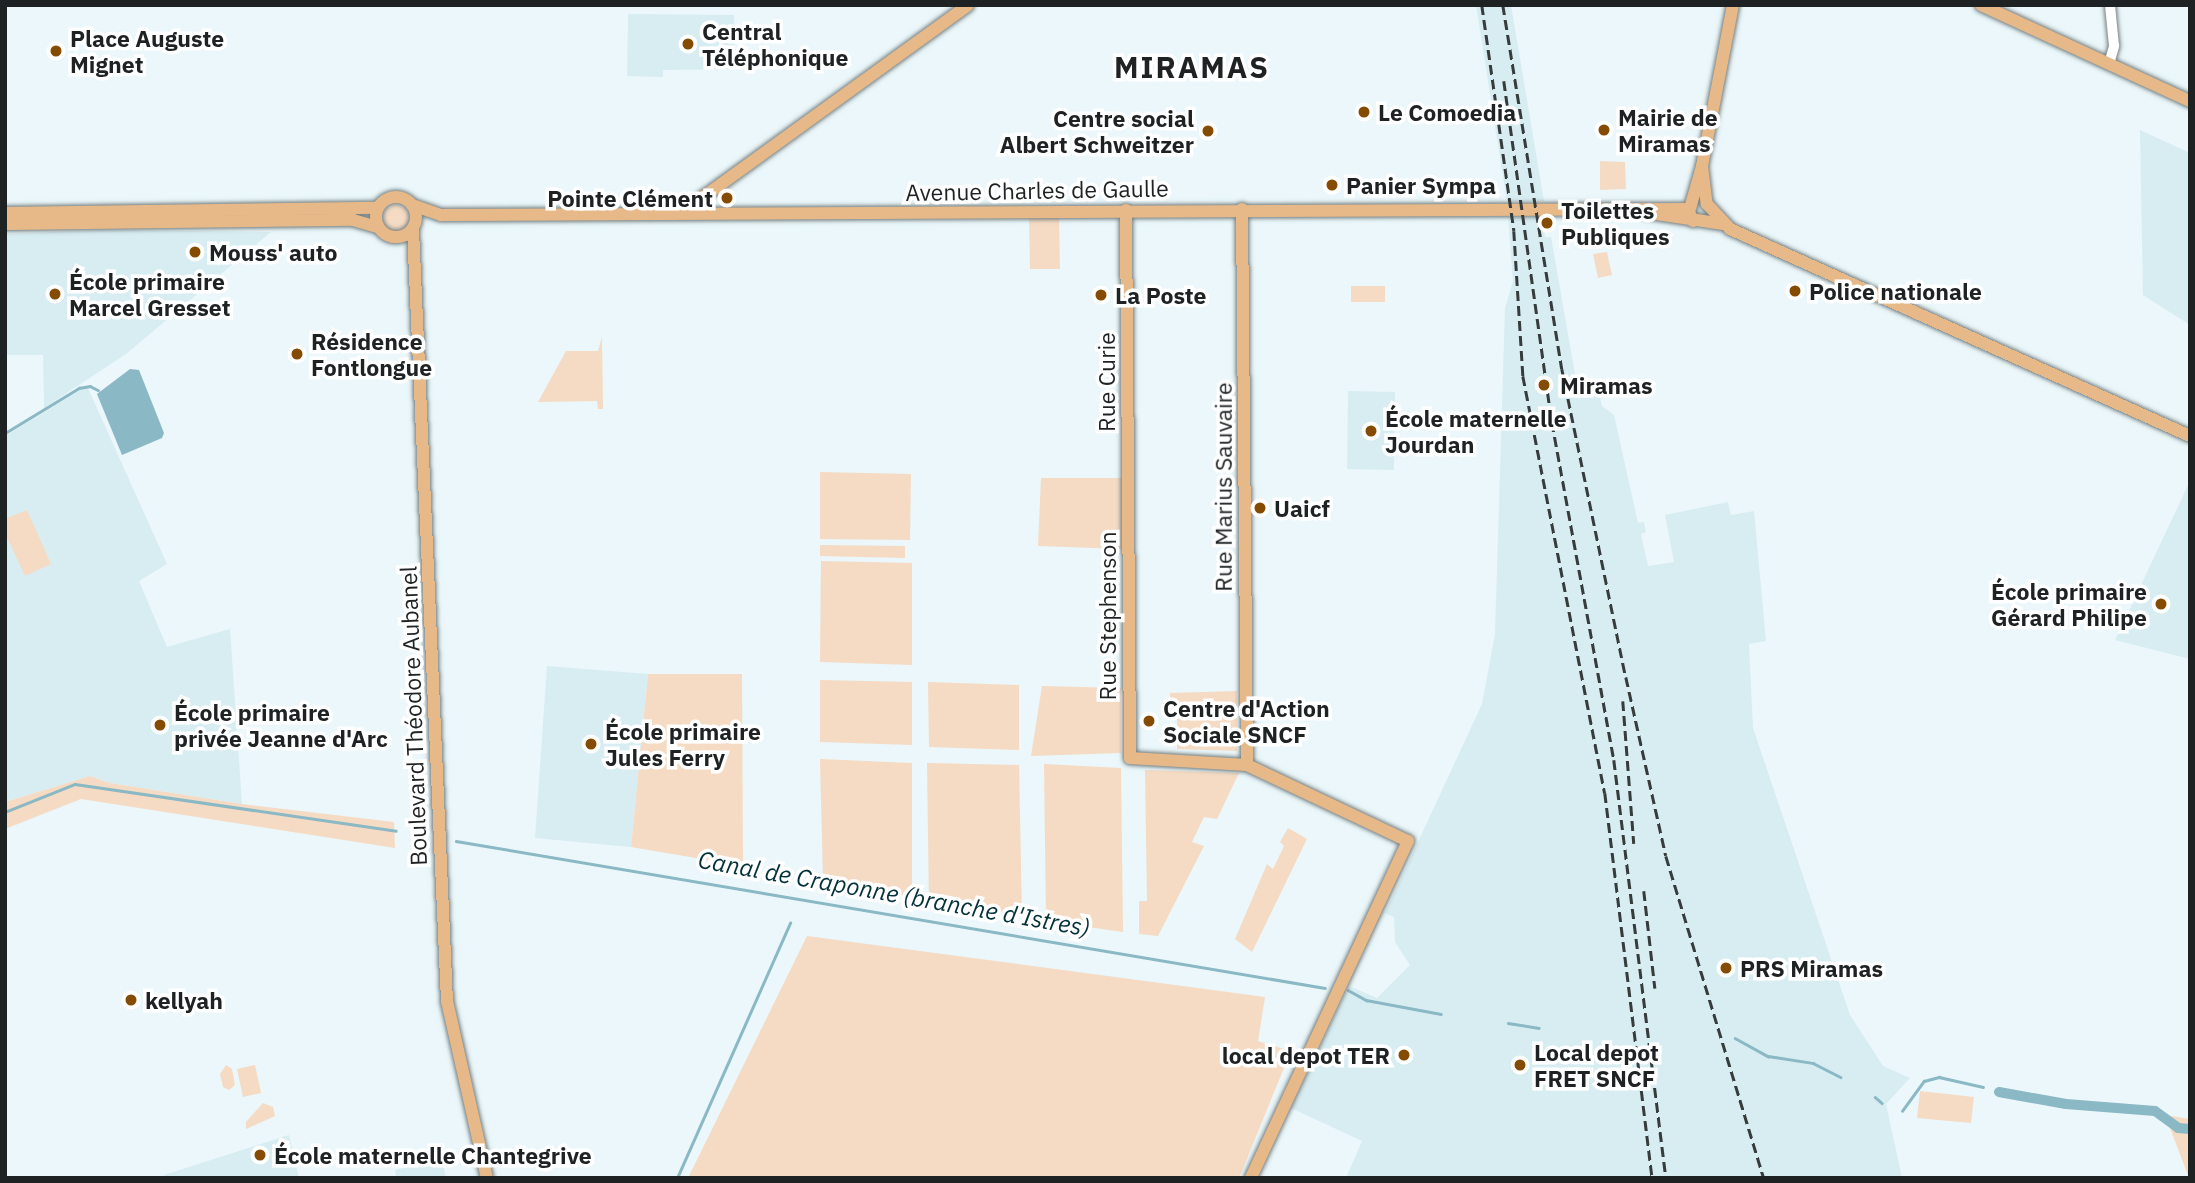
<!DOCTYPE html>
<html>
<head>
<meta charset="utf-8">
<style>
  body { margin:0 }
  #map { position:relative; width:2195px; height:1183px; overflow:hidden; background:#ebf7fa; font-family:"IBM Plex Sans",sans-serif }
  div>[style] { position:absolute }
  .built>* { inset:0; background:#d8edf2 }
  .green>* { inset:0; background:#f5dbc4 }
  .round { border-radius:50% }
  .water>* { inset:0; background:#8ab8c4 }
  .stream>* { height:2.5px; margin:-1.25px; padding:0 1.25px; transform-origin:1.25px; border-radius:1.25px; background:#8ab8c4 }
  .canal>* { height:10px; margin:-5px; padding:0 5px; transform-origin:5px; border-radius:5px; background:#8ab8c4 }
  .roads { filter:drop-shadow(0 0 2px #758082) drop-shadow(0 0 2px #758082) }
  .minor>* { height:10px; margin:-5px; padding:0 5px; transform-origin:5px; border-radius:5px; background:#fff }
  .major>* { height:12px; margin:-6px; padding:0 6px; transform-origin:6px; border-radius:6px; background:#e8b988 }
  .major>.ring { margin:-6px; padding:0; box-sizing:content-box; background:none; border:12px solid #e8b988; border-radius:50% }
  .rail>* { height:2.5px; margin-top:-1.25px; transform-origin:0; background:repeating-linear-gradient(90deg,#363b3c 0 10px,transparent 0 15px) }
  .dots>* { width:19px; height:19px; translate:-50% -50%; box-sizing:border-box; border:4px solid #fff; border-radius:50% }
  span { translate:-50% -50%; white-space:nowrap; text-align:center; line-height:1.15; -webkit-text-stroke:7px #fff; paint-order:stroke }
  .poi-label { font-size:23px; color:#1e2223; font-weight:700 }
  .left { translate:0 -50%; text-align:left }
  .right { translate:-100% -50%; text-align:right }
  .street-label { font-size:23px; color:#1e2223 }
  .water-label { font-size:24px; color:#03313a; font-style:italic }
  .district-label { font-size:30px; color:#1e2223; font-weight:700; letter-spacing:2px }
  .frame { position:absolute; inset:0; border:7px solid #1e2223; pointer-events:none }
</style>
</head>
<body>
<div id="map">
  <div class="built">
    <i style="clip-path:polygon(1476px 5px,1511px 5px,1544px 201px,1507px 202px)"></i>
    <i style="clip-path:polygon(628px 14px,734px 15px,736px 69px,663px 70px,663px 77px,627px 76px)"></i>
    <i style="clip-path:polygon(2140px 130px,2190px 153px,2190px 325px,2143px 295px)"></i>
    <i style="clip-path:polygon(1547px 215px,1543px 226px,1545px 237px,1551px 237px,1578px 391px,1598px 388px,1602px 406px,1614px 415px,1638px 523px,1644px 522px,1646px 532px,1641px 534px,1648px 566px,1674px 562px,1665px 515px,1728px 502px,1731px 515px,1754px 511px,1766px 641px,1749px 644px,1753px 728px,1850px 1015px,1883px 1066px,1910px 1078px,1886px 1104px,1902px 1178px,1346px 1178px,1362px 1141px,1291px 1108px,1349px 986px,1377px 998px,1410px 965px,1395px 942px,1394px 917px,1385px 913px,1482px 704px,1495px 634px,1505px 308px,1513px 281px,1508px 217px)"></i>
    <i style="clip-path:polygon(104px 230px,271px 232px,126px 354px,44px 408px,43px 355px,5px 355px,5px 234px)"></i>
    <i style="clip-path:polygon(87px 386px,167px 564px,139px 581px,167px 647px,230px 629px,242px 804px,110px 783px,90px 776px,5px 802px,5px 436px)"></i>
    <i style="clip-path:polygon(1348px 391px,1395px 392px,1394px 470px,1347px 469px)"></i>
    <i style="clip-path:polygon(2190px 481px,2190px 659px,2115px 640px)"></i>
    <i style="clip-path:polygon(547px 666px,648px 674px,631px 847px,535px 838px)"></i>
    <i style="clip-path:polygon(289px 1135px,299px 1178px,164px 1178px,164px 1175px)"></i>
    <i style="clip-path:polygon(442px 1159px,446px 1178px,396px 1178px,395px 1170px)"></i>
  </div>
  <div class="green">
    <i style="clip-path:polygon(1600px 161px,1625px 162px,1626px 189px,1600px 190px)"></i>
    <i class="round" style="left:383px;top:205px;width:26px;height:26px"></i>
    <i style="clip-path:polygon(1029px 218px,1059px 218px,1060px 269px,1030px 269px)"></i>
    <i style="clip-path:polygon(1607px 252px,1612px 275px,1598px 278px,1593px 254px)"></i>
    <i style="clip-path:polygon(1351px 286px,1385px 286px,1385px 302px,1351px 302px)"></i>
    <i style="clip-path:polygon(602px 337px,603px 409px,598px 409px,597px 401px,538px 402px,566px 351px,598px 351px)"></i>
    <i style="clip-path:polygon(820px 472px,911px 474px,910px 540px,820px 539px)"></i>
    <i style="clip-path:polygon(1041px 478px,1122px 478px,1122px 549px,1038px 546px)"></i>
    <i style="clip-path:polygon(27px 510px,51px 564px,25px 576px,5px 533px,5px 519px)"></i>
    <i style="clip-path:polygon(820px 545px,905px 546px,905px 558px,820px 556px)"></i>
    <i style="clip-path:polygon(821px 561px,912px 563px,912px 665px,820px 662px)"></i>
    <i style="clip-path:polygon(648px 674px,742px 674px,743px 866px,631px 847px)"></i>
    <i style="clip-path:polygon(820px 680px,912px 682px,912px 745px,820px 742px)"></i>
    <i style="clip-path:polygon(928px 682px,1019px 685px,1019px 750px,929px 747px)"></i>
    <i style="clip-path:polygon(1042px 686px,1121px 688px,1121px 753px,1031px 756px)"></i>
    <i style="clip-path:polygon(1237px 691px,1237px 751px,1177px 749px,1177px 704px,1170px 703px,1170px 693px)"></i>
    <i style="clip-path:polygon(820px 759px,912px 763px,912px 897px,823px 882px)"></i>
    <i style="clip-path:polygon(927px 763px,1019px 765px,1022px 915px,929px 902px)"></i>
    <i style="clip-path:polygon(1044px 764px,1121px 768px,1123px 932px,1046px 921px)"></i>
    <i style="clip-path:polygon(1145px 770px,1239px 773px,1217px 819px,1204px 817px,1192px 842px,1204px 846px,1158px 936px,1139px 934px,1139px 901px,1147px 901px)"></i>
    <i style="clip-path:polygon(90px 776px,110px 783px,242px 804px,394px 822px,395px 848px,81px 799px,5px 829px,5px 802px)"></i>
    <i style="clip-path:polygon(1288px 828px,1307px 839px,1252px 952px,1235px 939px,1267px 864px,1273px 869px,1284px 846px,1280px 842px)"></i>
    <i style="clip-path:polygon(807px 936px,1265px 997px,1258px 1041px,1291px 1051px,1239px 1178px,688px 1178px)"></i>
    <i style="clip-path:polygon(226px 1065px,232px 1069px,235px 1085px,229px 1090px,223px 1087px,220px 1074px)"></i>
    <i style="clip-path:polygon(255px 1065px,261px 1093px,243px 1097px,237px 1069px)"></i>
    <i style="clip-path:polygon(1920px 1091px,1974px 1097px,1971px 1123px,1917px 1118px)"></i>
    <i style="clip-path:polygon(263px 1103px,273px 1107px,275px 1116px,246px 1129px,246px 1122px)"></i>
    <i style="clip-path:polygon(2165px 1115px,2190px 1119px,2190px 1178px,2189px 1178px)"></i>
  </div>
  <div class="water">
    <i style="clip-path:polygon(130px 369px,139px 370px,164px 433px,162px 438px,122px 455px,97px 394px)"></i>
  </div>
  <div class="stream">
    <i style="left:5px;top:433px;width:87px;rotate:-31.3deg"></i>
    <i style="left:79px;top:388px;width:11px;rotate:-10deg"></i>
    <i style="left:90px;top:386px;width:9px;rotate:27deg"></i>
    <i style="left:5px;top:812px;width:75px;rotate:-21.8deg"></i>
    <i style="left:75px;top:784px;width:324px;rotate:8.3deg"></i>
    <i style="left:456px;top:841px;width:881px;rotate:9.6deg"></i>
    <i style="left:1348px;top:990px;width:21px;rotate:29deg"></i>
    <i style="left:1366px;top:1000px;width:76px;rotate:10.6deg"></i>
    <i style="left:1508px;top:1023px;width:31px;rotate:9deg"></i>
    <i style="left:1735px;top:1038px;width:38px;rotate:29deg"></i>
    <i style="left:1768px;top:1056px;width:46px;rotate:8.8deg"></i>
    <i style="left:1813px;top:1063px;width:31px;rotate:27deg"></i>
    <i style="left:1875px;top:1097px;width:9px;rotate:41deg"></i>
    <i style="left:1902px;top:1111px;width:37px;rotate:-54deg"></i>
    <i style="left:1924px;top:1081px;width:16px;rotate:-15deg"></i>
    <i style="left:1939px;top:1077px;width:45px;rotate:12.8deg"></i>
    <i style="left:677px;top:1178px;width:279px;rotate:-66.1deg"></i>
  </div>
  <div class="canal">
    <i style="left:1999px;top:1092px;width:68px;rotate:10.2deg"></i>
    <i style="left:2066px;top:1104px;width:89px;rotate:4.5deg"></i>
    <i style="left:2155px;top:1111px;width:29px;rotate:36deg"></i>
    <i style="left:2178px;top:1128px;width:12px;rotate:5deg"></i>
  </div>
  <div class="roads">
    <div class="minor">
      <i style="left:2109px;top:64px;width:19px;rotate:-74deg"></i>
      <i style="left:2114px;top:46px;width:41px;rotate:-95.6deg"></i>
    </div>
    <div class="major">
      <i style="left:1981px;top:5px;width:230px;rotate:24.7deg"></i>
      <i style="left:1702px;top:166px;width:38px;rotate:83deg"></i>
      <i style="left:1707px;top:204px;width:34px;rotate:47deg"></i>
      <i style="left:1730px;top:229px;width:504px;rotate:24.23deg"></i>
      <i class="ring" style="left:376px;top:197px;width:28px;height:28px"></i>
      <i style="left:412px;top:205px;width:31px;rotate:19deg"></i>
      <i style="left:441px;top:215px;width:1248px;rotate:-0.28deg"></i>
      <i style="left:1242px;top:209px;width:556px;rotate:89.48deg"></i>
      <i style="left:1126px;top:210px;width:548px;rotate:89.58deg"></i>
      <i style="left:1130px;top:758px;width:117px;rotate:3.4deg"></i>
      <i style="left:1247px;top:765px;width:178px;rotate:25.3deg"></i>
      <i style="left:1408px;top:841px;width:372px;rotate:115deg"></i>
      <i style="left:1644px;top:212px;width:80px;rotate:8.6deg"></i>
      <i style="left:5px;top:213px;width:373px;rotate:-0.8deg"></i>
      <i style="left:681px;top:213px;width:354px;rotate:-35.9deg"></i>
      <i style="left:1693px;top:221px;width:10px;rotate:-114deg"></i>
      <i style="left:1689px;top:212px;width:48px;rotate:-74.2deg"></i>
      <i style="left:1702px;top:166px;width:164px;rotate:-79.1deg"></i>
      <i style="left:5px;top:224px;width:348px;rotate:-0.7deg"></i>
      <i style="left:353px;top:220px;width:26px;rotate:16deg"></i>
      <i style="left:413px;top:229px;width:773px;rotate:87.48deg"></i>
      <i style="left:447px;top:1001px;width:181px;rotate:77.3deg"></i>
    </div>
  </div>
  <div class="rail">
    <i style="left:1482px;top:5px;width:228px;rotate:81.9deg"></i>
    <i style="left:1514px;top:231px;width:145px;rotate:86.4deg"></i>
    <i style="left:1523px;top:376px;width:425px;rotate:78.9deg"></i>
    <i style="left:1605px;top:793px;width:388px;rotate:83deg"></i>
    <i style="left:1503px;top:5px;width:369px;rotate:80.8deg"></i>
    <i style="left:1562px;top:369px;width:315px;rotate:78.3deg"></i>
    <i style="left:1626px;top:677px;width:183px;rotate:77.4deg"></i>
    <i style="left:1666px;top:856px;width:337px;rotate:73.1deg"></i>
    <i style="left:1504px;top:81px;width:344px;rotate:82deg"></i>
    <i style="left:1552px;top:422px;width:344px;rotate:79.6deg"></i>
    <i style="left:1614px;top:760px;width:421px;rotate:82.9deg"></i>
    <i style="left:1623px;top:701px;width:143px;rotate:85.6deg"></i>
    <i style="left:1644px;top:891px;width:98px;rotate:83.5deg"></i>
  </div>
  <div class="dots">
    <i style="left:688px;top:44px;background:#854b00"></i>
    <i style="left:56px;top:51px;background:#854b00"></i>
    <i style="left:1364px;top:112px;background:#854b00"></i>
    <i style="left:1604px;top:130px;background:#854b00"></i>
    <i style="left:1208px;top:131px;background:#854b00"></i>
    <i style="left:1332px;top:185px;background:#854b00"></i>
    <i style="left:727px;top:198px;background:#854b00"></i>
    <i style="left:1547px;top:223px;background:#854b00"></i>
    <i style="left:195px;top:252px;background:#854b00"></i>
    <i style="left:1795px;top:291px;background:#854b00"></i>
    <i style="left:55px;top:294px;background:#854b00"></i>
    <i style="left:1101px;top:295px;background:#854b00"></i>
    <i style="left:297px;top:354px;background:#854b00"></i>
    <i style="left:1544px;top:385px;background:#854b00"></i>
    <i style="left:1371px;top:431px;background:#854b00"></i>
    <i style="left:1260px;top:508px;background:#854b00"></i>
    <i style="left:2161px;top:604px;background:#854b00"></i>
    <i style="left:1149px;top:721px;background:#854b00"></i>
    <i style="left:160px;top:725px;background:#854b00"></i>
    <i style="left:591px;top:744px;background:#854b00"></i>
    <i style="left:1726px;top:968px;background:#854b00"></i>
    <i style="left:131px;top:1000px;background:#854b00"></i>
    <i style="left:1404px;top:1055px;background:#854b00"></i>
    <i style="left:1520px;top:1065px;background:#854b00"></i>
    <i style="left:260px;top:1155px;background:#854b00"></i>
  </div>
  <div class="poi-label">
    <span class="left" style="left:702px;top:44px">Central<br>Téléphonique</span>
    <span class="left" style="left:70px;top:51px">Place Auguste<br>Mignet</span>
    <span class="left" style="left:1378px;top:112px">Le Comoedia</span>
    <span class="left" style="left:1618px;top:130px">Mairie de<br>Miramas</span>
    <span class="right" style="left:1194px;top:131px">Centre social<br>Albert Schweitzer</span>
    <span class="left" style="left:1346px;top:185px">Panier Sympa</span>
    <span class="right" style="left:713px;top:198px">Pointe Clément</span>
    <span class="left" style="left:1561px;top:223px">Toilettes<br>Publiques</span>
    <span class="left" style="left:209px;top:252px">Mouss' auto</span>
    <span class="left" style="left:69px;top:294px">École primaire<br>Marcel Gresset</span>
    <span class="left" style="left:1809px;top:291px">Police nationale</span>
    <span class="left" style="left:1115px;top:295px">La Poste</span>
    <span class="left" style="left:311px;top:354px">Résidence<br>Fontlongue</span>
    <span class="left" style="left:1560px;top:385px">Miramas</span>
    <span class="left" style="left:1385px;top:431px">École maternelle<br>Jourdan</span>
    <span class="left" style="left:1274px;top:508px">Uaicf</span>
    <span class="right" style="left:2147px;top:604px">École primaire<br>Gérard Philipe</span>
    <span class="left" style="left:1163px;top:721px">Centre d'Action<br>Sociale SNCF</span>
    <span class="left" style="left:174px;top:725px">École primaire<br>privée Jeanne d'Arc</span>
    <span class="left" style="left:605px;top:744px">École primaire<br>Jules Ferry</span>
    <span class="left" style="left:1740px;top:968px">PRS Miramas</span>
    <span class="left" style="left:145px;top:1000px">kellyah</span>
    <span class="left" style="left:1534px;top:1065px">Local depot<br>FRET SNCF</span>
    <span class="right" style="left:1390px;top:1055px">local depot TER</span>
    <span class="left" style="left:274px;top:1155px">École maternelle Chantegrive</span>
  </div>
  <div class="street-label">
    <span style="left:1037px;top:190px;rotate:-1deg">Avenue Charles de Gaulle</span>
    <span style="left:1106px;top:382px;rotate:-90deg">Rue Curie</span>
    <span style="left:1223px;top:487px;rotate:-90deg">Rue Marius Sauvaire</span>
    <span style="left:1107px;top:616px;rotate:-90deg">Rue Stephenson</span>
    <span style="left:413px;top:716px;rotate:-92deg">Boulevard Théodore Aubanel</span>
  </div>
  <div class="water-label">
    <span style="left:894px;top:894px;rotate:10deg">Canal de Craponne (branche d'Istres)</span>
  </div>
  <div class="district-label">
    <span style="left:1192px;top:67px">MIRAMAS</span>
  </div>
  <div class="frame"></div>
</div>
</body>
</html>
